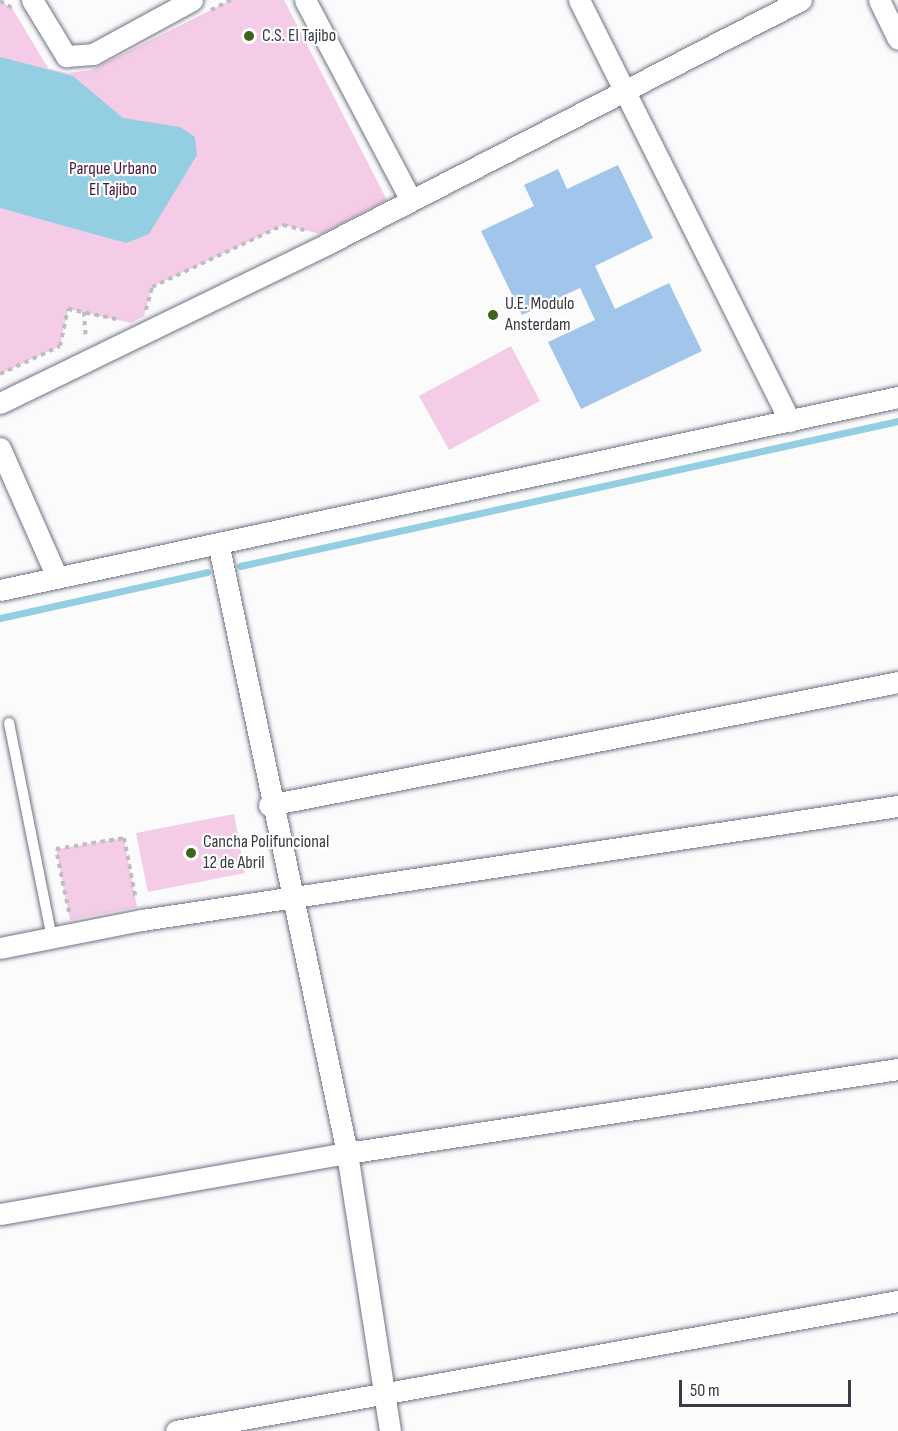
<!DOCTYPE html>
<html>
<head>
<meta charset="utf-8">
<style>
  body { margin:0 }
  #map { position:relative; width:898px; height:1431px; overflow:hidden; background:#fbfbfb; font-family:"Sofia Sans Condensed",sans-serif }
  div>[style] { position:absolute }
  .green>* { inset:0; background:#f5cce7 }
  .water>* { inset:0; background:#94cee3 }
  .stream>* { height:7px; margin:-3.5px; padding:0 3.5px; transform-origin:3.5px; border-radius:3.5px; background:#94cee3 }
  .building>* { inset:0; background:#a1c5eb }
  .path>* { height:4px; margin-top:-2px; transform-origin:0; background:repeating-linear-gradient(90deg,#bebec1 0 4.5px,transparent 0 9px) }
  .roads { filter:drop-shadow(0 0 2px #707286) drop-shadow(0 0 2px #707286) }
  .service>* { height:10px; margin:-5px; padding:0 5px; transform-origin:5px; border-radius:5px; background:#fff }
  .minor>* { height:21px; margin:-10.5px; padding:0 10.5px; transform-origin:10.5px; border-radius:10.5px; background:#fff }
  .dots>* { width:16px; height:16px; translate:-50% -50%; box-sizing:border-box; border:3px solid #fff; border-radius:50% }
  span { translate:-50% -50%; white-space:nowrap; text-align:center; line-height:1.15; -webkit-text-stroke:4.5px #fff; paint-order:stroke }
  .poi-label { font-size:18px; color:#393a43 }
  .left { translate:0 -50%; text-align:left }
  .park-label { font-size:18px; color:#4a153d }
  .scale { position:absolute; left:679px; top:1380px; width:172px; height:27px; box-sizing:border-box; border:3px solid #393a43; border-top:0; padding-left:8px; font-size:18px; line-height:21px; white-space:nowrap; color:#393a43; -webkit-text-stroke:4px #fff; paint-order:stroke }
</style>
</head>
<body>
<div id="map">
  <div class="green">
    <i style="clip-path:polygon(231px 0,284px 0,387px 200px,321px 234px,283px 225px,152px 287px,144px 316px,131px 323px,68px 309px,60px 346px,0 374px,0 1px,12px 8px,48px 68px,67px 73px,91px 70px)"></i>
    <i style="clip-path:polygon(511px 346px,540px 401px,449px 450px,419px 396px)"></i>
    <i style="clip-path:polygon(234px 814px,245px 873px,148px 892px,136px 833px)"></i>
    <i style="clip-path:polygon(124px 838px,137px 907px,70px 920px,56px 849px)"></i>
  </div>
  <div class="water">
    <i style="clip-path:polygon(0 57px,73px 76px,123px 118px,180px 127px,195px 137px,197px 155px,149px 234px,126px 243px,0 208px)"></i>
  </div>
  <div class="stream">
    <i style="left:240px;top:566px;width:674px;rotate:-12.43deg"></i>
    <i style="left:0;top:618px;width:212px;rotate:-12.5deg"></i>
  </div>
  <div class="building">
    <i style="clip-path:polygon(618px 165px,653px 238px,595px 266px,615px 309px,669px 283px,702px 351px,581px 409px,548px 342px,595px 320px,580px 288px,522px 315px,481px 231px,534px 206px,524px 185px,558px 169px,567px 189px)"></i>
  </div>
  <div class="path">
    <i style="left:0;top:1px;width:14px;rotate:30deg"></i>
    <i style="left:211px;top:10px;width:22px;rotate:-27deg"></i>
    <i style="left:146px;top:310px;width:24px;rotate:-75deg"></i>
    <i style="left:152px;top:287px;width:145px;rotate:-25.3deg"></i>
    <i style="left:283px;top:225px;width:22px;rotate:13deg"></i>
    <i style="left:84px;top:312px;width:26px;rotate:86deg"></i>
    <i style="left:0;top:374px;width:66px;rotate:-25deg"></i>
    <i style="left:60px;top:346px;width:38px;rotate:-78deg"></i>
    <i style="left:68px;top:309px;width:54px;rotate:11.7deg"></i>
    <i style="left:69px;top:912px;width:64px;rotate:-101.7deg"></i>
    <i style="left:56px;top:849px;width:69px;rotate:-9.2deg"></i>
    <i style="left:124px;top:838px;width:63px;rotate:79deg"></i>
  </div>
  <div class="roads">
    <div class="service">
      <i style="left:9px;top:723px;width:219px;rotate:78.7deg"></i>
    </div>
    <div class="minor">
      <i style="left:32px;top:0;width:66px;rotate:58.7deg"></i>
      <i style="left:66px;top:56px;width:27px;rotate:-4deg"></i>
      <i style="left:93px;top:54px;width:113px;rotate:-28.6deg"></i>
      <i style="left:305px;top:0;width:224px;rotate:62.1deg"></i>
      <i style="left:579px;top:0;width:471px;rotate:63.4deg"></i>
      <i style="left:879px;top:0;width:43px;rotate:64deg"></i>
      <i style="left:0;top:403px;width:364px;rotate:-25.9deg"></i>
      <i style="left:327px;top:244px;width:533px;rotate:-27.24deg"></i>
      <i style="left:0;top:448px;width:141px;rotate:66.2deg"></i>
      <i style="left:219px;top:547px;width:619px;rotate:78.07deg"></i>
      <i style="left:347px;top:1153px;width:281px;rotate:81.2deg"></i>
      <i style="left:0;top:590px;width:919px;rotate:-12.13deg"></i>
      <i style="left:269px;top:805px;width:641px;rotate:-11.06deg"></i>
      <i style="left:0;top:948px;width:145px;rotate:-11.2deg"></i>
      <i style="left:142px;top:920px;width:765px;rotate:-8.58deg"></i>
      <i style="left:0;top:1214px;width:352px;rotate:-10deg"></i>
      <i style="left:347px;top:1153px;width:557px;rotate:-8.67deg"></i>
      <i style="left:176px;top:1431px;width:734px;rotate:-10.21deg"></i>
    </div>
  </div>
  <div class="dots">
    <i style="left:249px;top:36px;background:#3e641e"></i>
    <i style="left:493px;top:315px;background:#3e641e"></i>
    <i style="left:191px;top:853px;background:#3e641e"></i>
  </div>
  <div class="poi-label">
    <span class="left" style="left:262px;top:36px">C.S. El Tajibo</span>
    <span class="left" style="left:505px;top:315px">U.E. Modulo<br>Ansterdam</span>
    <span class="left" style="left:203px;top:853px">Cancha Polifuncional<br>12 de Abril</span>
  </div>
  <div class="park-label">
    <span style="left:113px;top:180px">Parque Urbano<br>El Tajibo</span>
  </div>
  <div class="scale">50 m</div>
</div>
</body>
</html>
